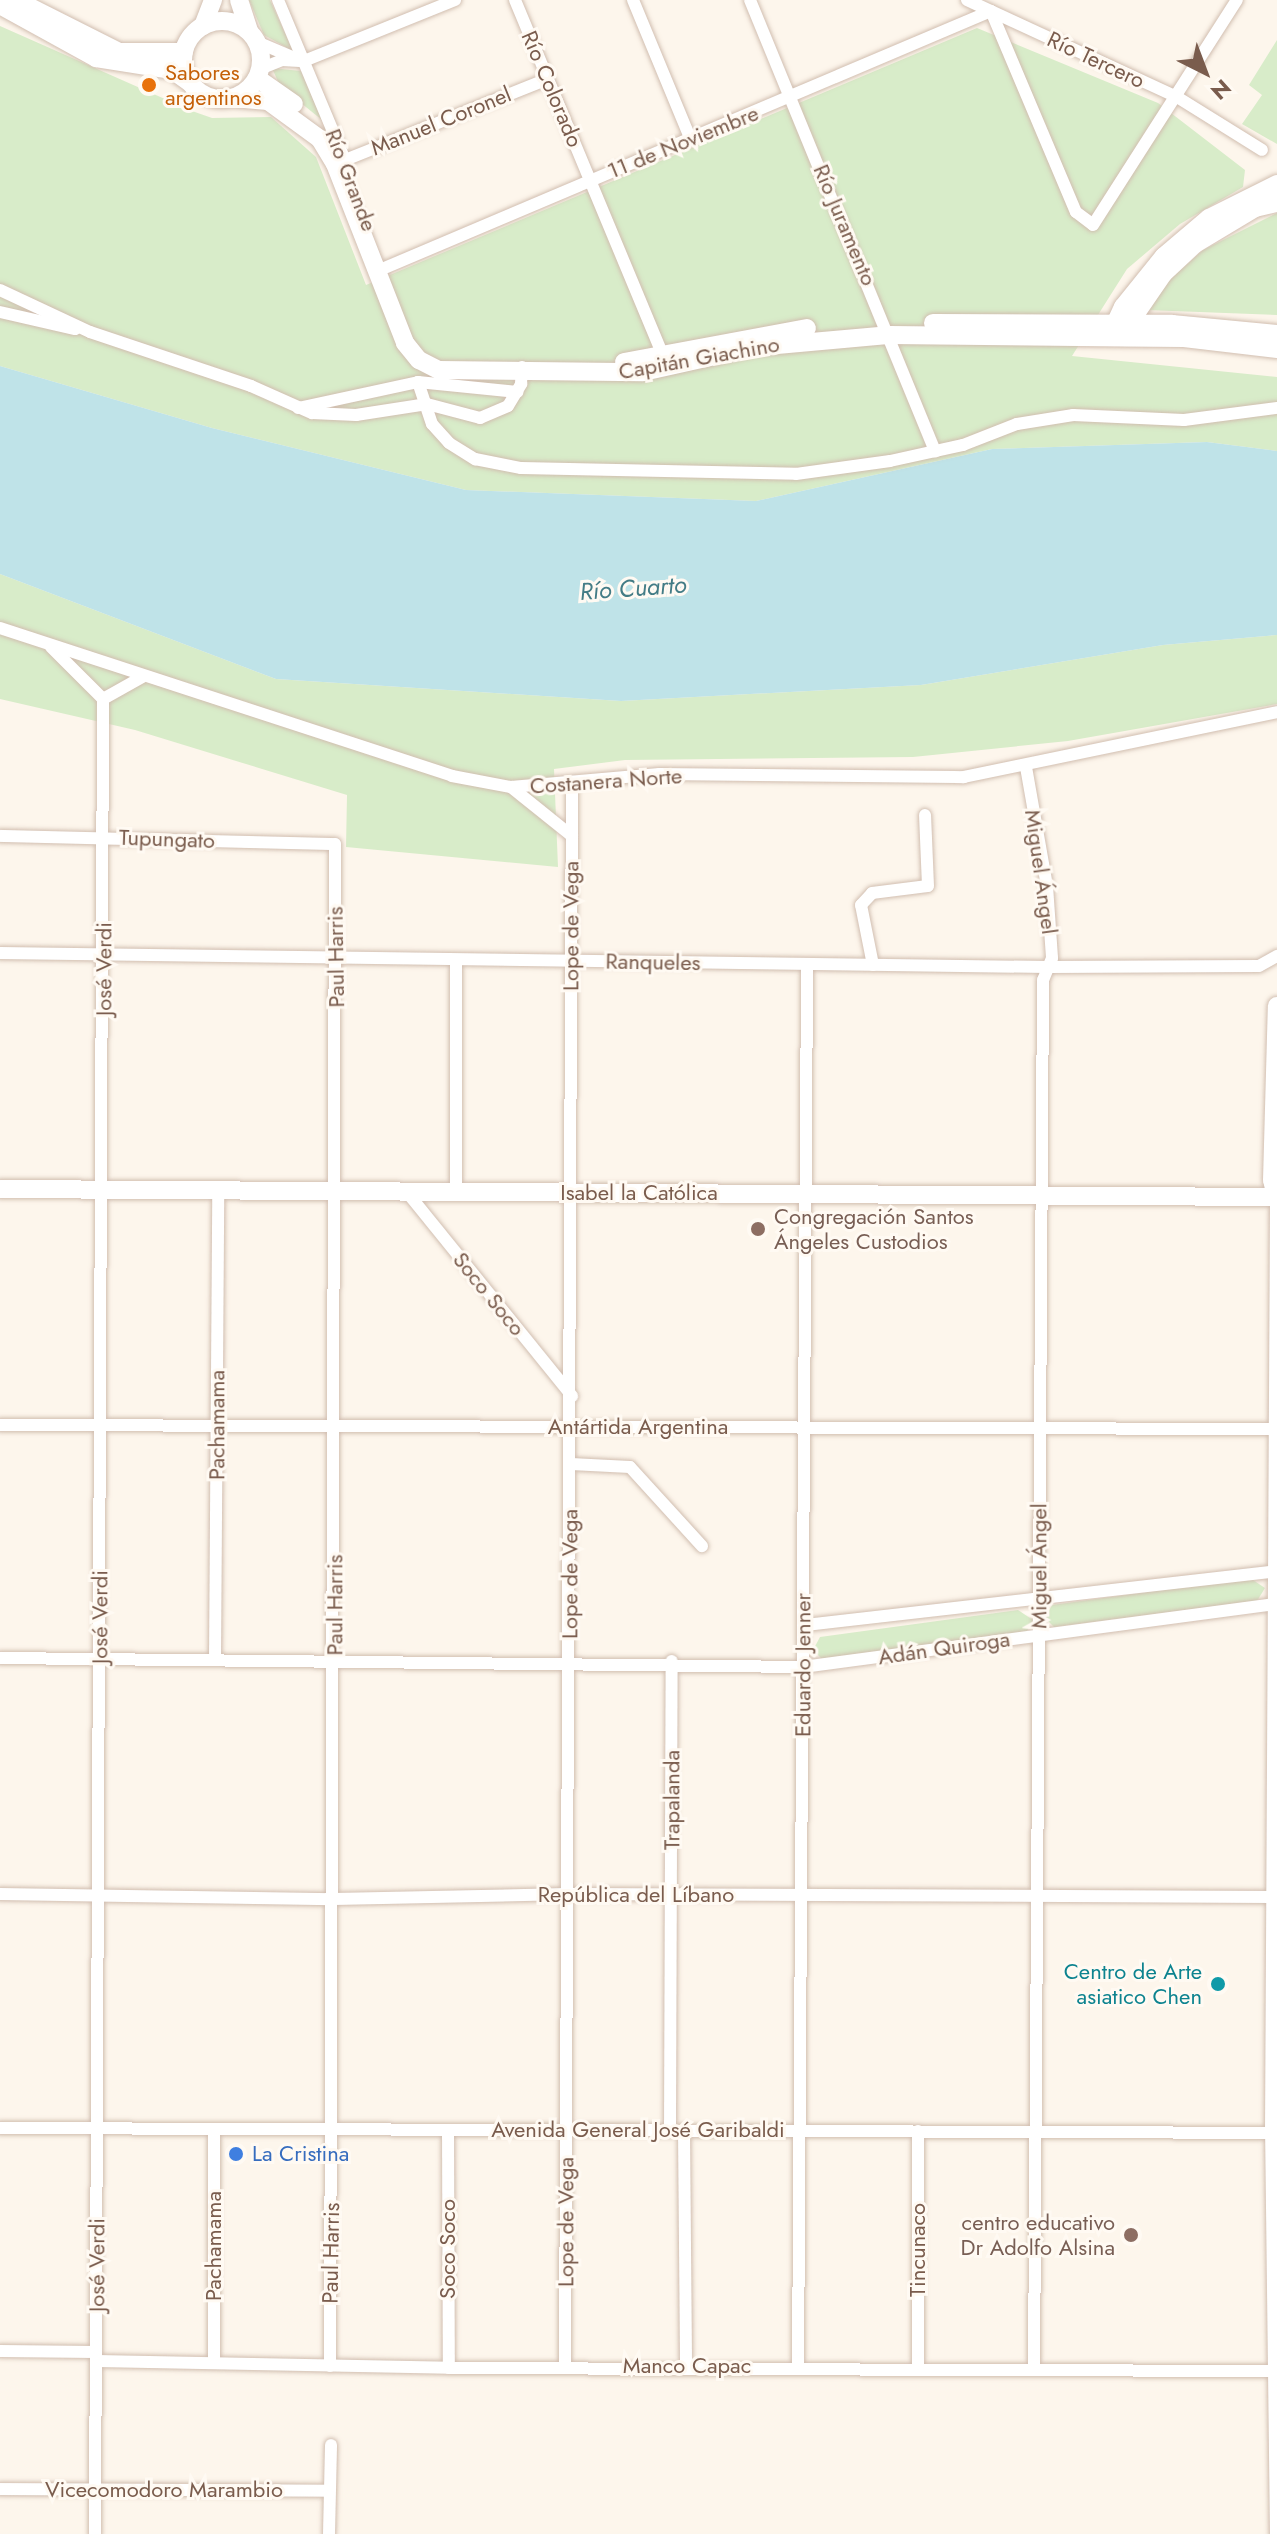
<!DOCTYPE html>
<html>
<head>
<meta charset="utf-8">
<style>
  body { margin:0 }
  #map { position:relative; width:1277px; height:2534px; overflow:hidden; background:#fdf6ec; font-family:Jost,sans-serif }
  div>[style] { position:absolute }
  .green>* { inset:0; background:#d8ecc9 }
  .water>* { inset:0; background:#bfe3e8 }
  .roads { filter:drop-shadow(0 0 2px #d1beb0) drop-shadow(0 0 2px #d1beb0) }
  .street>* { height:12px; margin:-6px; padding:0 6px; transform-origin:6px; border-radius:6px; background:#fff }
  .secondary>* { height:18px; margin:-9px; padding:0 9px; transform-origin:9px; border-radius:9px; background:#fff }
  .secondary>.ring { margin:-9px; padding:0; box-sizing:content-box; background:none; border:18px solid #fff; border-radius:50% }
  .dots>* { width:22px; height:22px; translate:-50% -50%; box-sizing:border-box; border:4px solid #fffaf3; border-radius:50% }
  span { translate:-50% -50%; white-space:nowrap; text-align:center; line-height:1.15; -webkit-text-stroke:6px #fffaf3; paint-order:stroke }
  .street-label { font-size:22px; color:#7a5c4d }
  .food-label { font-size:22px; color:#c56008 }
  .left { translate:0 -50%; text-align:left }
  .education-label { font-size:22px; color:#785e54 }
  .right { translate:-100% -50%; text-align:right }
  .culture-label { font-size:22px; color:#0d838f }
  .shop-label { font-size:22px; color:#366cbe }
  .water-label { font-size:24px; color:#437c86; font-style:italic }
  .north { position:absolute; left:1165px; top:32px; width:80px; height:80px; -webkit-text-stroke:6px #fffaf3; paint-order:stroke; rotate:138deg; font-size:22px; font-weight:700; line-height:32px; text-align:center; color:#7a5c4d }
  .north::after { content:''; display:block; margin:auto; width:28px; height:36px; background:#7a5c4d; clip-path:polygon(50% 0,100% 100%,50% 72%,0 100%) }
</style>
</head>
<body>
<div id="map">
  <div class="green">
    <i style="clip-path:polygon(249px 0,270px 0,293px 51px,264px 35px)"></i>
    <i style="clip-path:polygon(0 26px,192px 111px,212px 118px,271px 117px,316px 157px,366px 285px,977px 28px,1158px 103px,1245px 170px,1243px 187px,1180px 224px,1127px 269px,1072px 356px,1277px 377px,1277px 451px,1207px 442px,992px 449px,756px 501px,466px 490px,212px 428px,0 366px)"></i>
    <i style="clip-path:polygon(1277px 40px,1277px 144px,1242px 124px,1262px 95px,1249px 85px)"></i>
    <i style="clip-path:polygon(272px 68px,301px 71px,322px 120px,280px 86px)"></i>
    <i style="clip-path:polygon(1277px 213px,1277px 315px,1146px 310px,1166px 283px,1203px 250px)"></i>
    <i style="clip-path:polygon(0 574px,276px 679px,621px 701px,921px 685px,1163px 645px,1277px 635px,1277px 704px,1068px 741px,913px 757px,625px 760px,554px 769px,558px 867px,346px 847px,347px 795px,135px 730px,0 699px)"></i>
    <i style="clip-path:polygon(1250px 1578px,1265px 1588px,1257px 1601px,1054px 1627px,1045px 1618px,1052px 1605px)"></i>
    <i style="clip-path:polygon(1018px 1610px,1033px 1620px,1026px 1633px,822px 1659px,813px 1650px,820px 1637px)"></i>
  </div>
  <div class="water">
    <i style="clip-path:polygon(0 366px,212px 428px,466px 490px,756px 501px,992px 449px,1207px 442px,1277px 451px,1277px 635px,1163px 645px,921px 685px,621px 701px,276px 679px,0 574px)"></i>
  </div>
  <div class="roads">
    <div class="street">
      <i style="left:278px;top:0;width:173px;rotate:67.3deg"></i>
      <i style="left:515px;top:0;width:386px;rotate:67.4deg"></i>
      <i style="left:633px;top:0;width:152px;rotate:67.5deg"></i>
      <i style="left:750px;top:0;width:488px;rotate:67.7deg"></i>
      <i style="left:967px;top:0;width:231px;rotate:24.8deg"></i>
      <i style="left:1177px;top:97px;width:100px;rotate:31.9deg"></i>
      <i style="left:991px;top:11px;width:218px;rotate:67.1deg"></i>
      <i style="left:1076px;top:212px;width:21px;rotate:37deg"></i>
      <i style="left:1093px;top:225px;width:267px;rotate:-57.4deg"></i>
      <i style="left:257px;top:42px;width:39px;rotate:23deg"></i>
      <i style="left:260px;top:69px;width:24px;rotate:-22deg"></i>
      <i style="left:282px;top:60px;width:22px;rotate:3deg"></i>
      <i style="left:304px;top:61px;width:163px;rotate:-22deg"></i>
      <i style="left:335px;top:164px;width:228px;rotate:-21.8deg"></i>
      <i style="left:375px;top:272px;width:669px;rotate:-22.96deg"></i>
      <i style="left:0;top:290px;width:99px;rotate:25deg"></i>
      <i style="left:90px;top:332px;width:170px;rotate:18.5deg"></i>
      <i style="left:251px;top:386px;width:67px;rotate:23.9deg"></i>
      <i style="left:312px;top:413px;width:44px;rotate:2.6deg"></i>
      <i style="left:356px;top:415px;width:72px;rotate:-8.8deg"></i>
      <i style="left:427px;top:404px;width:55px;rotate:14.8deg"></i>
      <i style="left:480px;top:418px;width:30px;rotate:-23deg"></i>
      <i style="left:508px;top:406px;width:26px;rotate:-59deg"></i>
      <i style="left:521px;top:384px;width:17px;rotate:-87deg"></i>
      <i style="left:0;top:312px;width:77px;rotate:12.8deg"></i>
      <i style="left:418px;top:382px;width:44px;rotate:71.6deg"></i>
      <i style="left:432px;top:424px;width:25px;rotate:48deg"></i>
      <i style="left:449px;top:443px;width:31px;rotate:32deg"></i>
      <i style="left:475px;top:459px;width:47px;rotate:11.1deg"></i>
      <i style="left:521px;top:468px;width:275px;rotate:1.2deg"></i>
      <i style="left:796px;top:474px;width:95px;rotate:-7.9deg"></i>
      <i style="left:890px;top:461px;width:75px;rotate:-12.4deg"></i>
      <i style="left:963px;top:445px;width:58px;rotate:-21.3deg"></i>
      <i style="left:1017px;top:424px;width:57px;rotate:-9.1deg"></i>
      <i style="left:1073px;top:415px;width:111px;rotate:2.6deg"></i>
      <i style="left:1184px;top:420px;width:94px;rotate:-7.4deg"></i>
      <i style="left:298px;top:408px;width:123px;rotate:-12.2deg"></i>
      <i style="left:418px;top:382px;width:100px;rotate:5.7deg"></i>
      <i style="left:0;top:628px;width:476px;rotate:18.1deg"></i>
      <i style="left:452px;top:776px;width:60px;rotate:10.6deg"></i>
      <i style="left:511px;top:787px;width:149px;rotate:-5deg"></i>
      <i style="left:659px;top:774px;width:305px;rotate:0.6deg"></i>
      <i style="left:964px;top:777px;width:320px;rotate:-11.7deg"></i>
      <i style="left:51px;top:647px;width:74px;rotate:45deg"></i>
      <i style="left:103px;top:699px;width:45px;rotate:-29.4deg"></i>
      <i style="left:1026px;top:767px;width:121px;rotate:80deg"></i>
      <i style="left:1047px;top:886px;width:72px;rotate:86deg"></i>
      <i style="left:1052px;top:958px;width:24px;rotate:112deg"></i>
      <i style="left:1043px;top:980px;width:1389px;rotate:90.37deg"></i>
      <i style="left:511px;top:787px;width:78px;rotate:38.8deg"></i>
      <i style="left:0;top:836px;width:335px;rotate:1.4deg"></i>
      <i style="left:335px;top:844px;width:1522px;rotate:90.19deg"></i>
      <i style="left:0;top:953px;width:1048px;rotate:0.77deg"></i>
      <i style="left:1048px;top:967px;width:211px;rotate:-0.3deg"></i>
      <i style="left:1259px;top:966px;width:21px;rotate:-29deg"></i>
      <i style="left:456px;top:960px;width:232px;rotate:90deg"></i>
      <i style="left:873px;top:965px;width:61px;rotate:-101.3deg"></i>
      <i style="left:861px;top:905px;width:16px;rotate:-47deg"></i>
      <i style="left:872px;top:893px;width:56px;rotate:-7.1deg"></i>
      <i style="left:928px;top:886px;width:71px;rotate:-92.4deg"></i>
      <i style="left:406px;top:1191px;width:264px;rotate:51deg"></i>
      <i style="left:0;top:1425px;width:1277px;rotate:0.18deg"></i>
      <i style="left:571px;top:1464px;width:59px;rotate:2.9deg"></i>
      <i style="left:630px;top:1467px;width:107px;rotate:47.7deg"></i>
      <i style="left:805px;top:1625px;width:475px;rotate:-6.5deg"></i>
      <i style="left:0;top:1658px;width:803px;rotate:0.64deg"></i>
      <i style="left:803px;top:1667px;width:476px;rotate:-7.6deg"></i>
      <i style="left:215px;top:1660px;width:470px;rotate:-89.6deg"></i>
      <i style="left:0;top:1894px;width:334px;rotate:0.9deg"></i>
      <i style="left:334px;top:1899px;width:234px;rotate:-1.2deg"></i>
      <i style="left:568px;top:1894px;width:704px;rotate:0.24deg"></i>
      <i style="left:0;top:2128px;width:1277px;rotate:0.22deg"></i>
      <i style="left:448px;top:2130px;width:238px;rotate:89.8deg"></i>
      <i style="left:670px;top:2130px;width:469px;rotate:-89.8deg"></i>
      <i style="left:684px;top:2130px;width:236px;rotate:89.5deg"></i>
      <i style="left:918px;top:2131px;width:237px;rotate:90deg"></i>
      <i style="left:0;top:2351px;width:96px;rotate:0.6deg"></i>
      <i style="left:97px;top:2361px;width:352px;rotate:1.1deg"></i>
      <i style="left:449px;top:2368px;width:828px;rotate:0.21deg"></i>
      <i style="left:214px;top:2362px;width:233px;rotate:-90deg"></i>
      <i style="left:565px;top:2365px;width:1581px;rotate:-89.75deg"></i>
      <i style="left:798px;top:2367px;width:1403px;rotate:-89.63deg"></i>
      <i style="left:0;top:2489px;width:329px;rotate:0.3deg"></i>
      <i style="left:95px;top:2534px;width:1835px;rotate:-89.75deg"></i>
      <i style="left:329px;top:2534px;width:89px;rotate:-88.7deg"></i>
      <i style="left:1276px;top:2534px;width:402px;rotate:-90.7deg"></i>
      <i style="left:1271px;top:2132px;width:935px;rotate:-89.69deg"></i>
    </div>
    <div class="secondary">
      <i style="left:16px;top:0;width:115px;rotate:26.8deg"></i>
      <i style="left:119px;top:52px;width:65px"></i>
      <i style="left:239px;top:0;width:33px;rotate:72deg"></i>
      <i style="left:0;top:5px;width:110px;rotate:28.9deg"></i>
      <i style="left:96px;top:58px;width:77px;rotate:9deg"></i>
      <i style="left:172px;top:70px;width:21px;rotate:35deg"></i>
      <i class="ring" style="left:183px;top:21px;width:60px;height:60px"></i>
      <i style="left:203px;top:26px;width:28px;rotate:-69deg"></i>
      <i style="left:257px;top:78px;width:45px;rotate:35.1deg"></i>
      <i style="left:233px;top:98px;width:35px;rotate:5deg"></i>
      <i style="left:268px;top:101px;width:64px;rotate:36.2deg"></i>
      <i style="left:320px;top:139px;width:29px;rotate:59deg"></i>
      <i style="left:335px;top:164px;width:192px;rotate:68.6deg"></i>
      <i style="left:405px;top:343px;width:22px;rotate:51deg"></i>
      <i style="left:419px;top:360px;width:22px;rotate:27deg"></i>
      <i style="left:439px;top:370px;width:204px;rotate:0.6deg"></i>
      <i style="left:643px;top:372px;width:115px;rotate:-12.6deg"></i>
      <i style="left:755px;top:347px;width:136px;rotate:-5.1deg"></i>
      <i style="left:890px;top:335px;width:294px;rotate:0.6deg"></i>
      <i style="left:1184px;top:338px;width:94px;rotate:6.7deg"></i>
      <i style="left:933px;top:323px;width:239px;rotate:0.2deg"></i>
      <i style="left:1172px;top:324px;width:105px;rotate:5.4deg"></i>
      <i style="left:1124px;top:331px;width:69px;rotate:-55.6deg"></i>
      <i style="left:1163px;top:274px;width:44px;rotate:-43.2deg"></i>
      <i style="left:1195px;top:244px;width:70px;rotate:-31deg"></i>
      <i style="left:1255px;top:208px;width:23px;rotate:-13deg"></i>
      <i style="left:1116px;top:337px;width:11px;rotate:-100deg"></i>
      <i style="left:1114px;top:326px;width:21px;rotate:-65deg"></i>
      <i style="left:1123px;top:307px;width:65px;rotate:-51.2deg"></i>
      <i style="left:1164px;top:256px;width:59px;rotate:-40.2deg"></i>
      <i style="left:1209px;top:218px;width:76px;rotate:-26.6deg"></i>
      <i style="left:624px;top:362px;width:186px;rotate:-10.5deg"></i>
      <i style="left:0;top:1189px;width:1277px;rotate:0.36deg"></i>
      <i style="left:1276px;top:1197px;width:17px;rotate:-103deg"></i>
      <i style="left:1272px;top:1180px;width:174px;rotate:-88.4deg"></i>
    </div>
  </div>
  <div class="dots">
    <i style="left:149px;top:85px;background:#e8710a"></i>
    <i style="left:758px;top:1229px;background:#8d6e63"></i>
    <i style="left:1218px;top:1984px;background:#0f9aa8"></i>
    <i style="left:236px;top:2154px;background:#3f7fe0"></i>
    <i style="left:1131px;top:2235px;background:#8d6e63"></i>
  </div>
  <div class="street-label">
    <span style="left:1096px;top:60px;rotate:25deg">Río Tercero</span>
    <span style="left:552px;top:89px;rotate:67deg">Río Colorado</span>
    <span style="left:441px;top:121px;rotate:-22deg">Manuel Coronel</span>
    <span style="left:683px;top:142px;rotate:-22deg">11 de Noviembre</span>
    <span style="left:351px;top:180px;rotate:69deg">Río Grande</span>
    <span style="left:845px;top:225px;rotate:67deg">Río Juramento</span>
    <span style="left:699px;top:358px;rotate:-10deg">Capitán Giachino</span>
    <span style="left:606px;top:781px;rotate:-4deg">Costanera Norte</span>
    <span style="left:167px;top:839px;rotate:2deg">Tupungato</span>
    <span style="left:1041px;top:872px;rotate:82deg">Miguel Ángel</span>
    <span style="left:571px;top:926px;rotate:-90deg">Lope de Vega</span>
    <span style="left:336px;top:957px;rotate:-91deg">Paul Harris</span>
    <span style="left:653px;top:962px;rotate:1deg">Ranqueles</span>
    <span style="left:104px;top:969px;rotate:-90deg">José Verdi</span>
    <span style="left:639px;top:1193px">Isabel la Católica</span>
    <span style="left:489px;top:1294px;rotate:51deg">Soco Soco</span>
    <span style="left:217px;top:1425px;rotate:-90deg">Pachamama</span>
    <span style="left:638px;top:1427px">Antártida Argentina</span>
    <span style="left:1039px;top:1566px;rotate:-90deg">Miguel Ángel</span>
    <span style="left:570px;top:1574px;rotate:-90deg">Lope de Vega</span>
    <span style="left:335px;top:1605px;rotate:-90deg">Paul Harris</span>
    <span style="left:100px;top:1617px;rotate:-90deg">José Verdi</span>
    <span style="left:944px;top:1648px;rotate:-8deg">Adán Quiroga</span>
    <span style="left:803px;top:1665px;rotate:-90deg">Eduardo Jenner</span>
    <span style="left:672px;top:1800px;rotate:-90deg">Trapalanda</span>
    <span style="left:636px;top:1895px">República del Líbano</span>
    <span style="left:638px;top:2130px">Avenida General José Garibaldi</span>
    <span style="left:566px;top:2222px;rotate:-90deg">Lope de Vega</span>
    <span style="left:214px;top:2246px;rotate:-90deg">Pachamama</span>
    <span style="left:448px;top:2249px;rotate:-90deg">Soco Soco</span>
    <span style="left:918px;top:2250px;rotate:-90deg">Tincunaco</span>
    <span style="left:331px;top:2253px;rotate:-89deg">Paul Harris</span>
    <span style="left:97px;top:2265px;rotate:-90deg">José Verdi</span>
    <span style="left:687px;top:2366px">Manco Capac</span>
    <span style="left:164px;top:2490px">Vicecomodoro Marambio</span>
  </div>
  <div class="food-label">
    <span class="left" style="left:165px;top:85px">Sabores<br>argentinos</span>
  </div>
  <div class="education-label">
    <span class="left" style="left:774px;top:1229px">Congregación Santos<br>Ángeles Custodios</span>
    <span class="right" style="left:1115px;top:2235px">centro educativo<br>Dr Adolfo Alsina</span>
  </div>
  <div class="culture-label">
    <span class="right" style="left:1202px;top:1984px">Centro de Arte<br>asiatico Chen</span>
  </div>
  <div class="shop-label">
    <span class="left" style="left:252px;top:2154px">La Cristina</span>
  </div>
  <div class="water-label">
    <span style="left:633px;top:588px;rotate:-4deg">Río Cuarto</span>
  </div>
  <div class="north">N</div>
</div>
</body>
</html>
